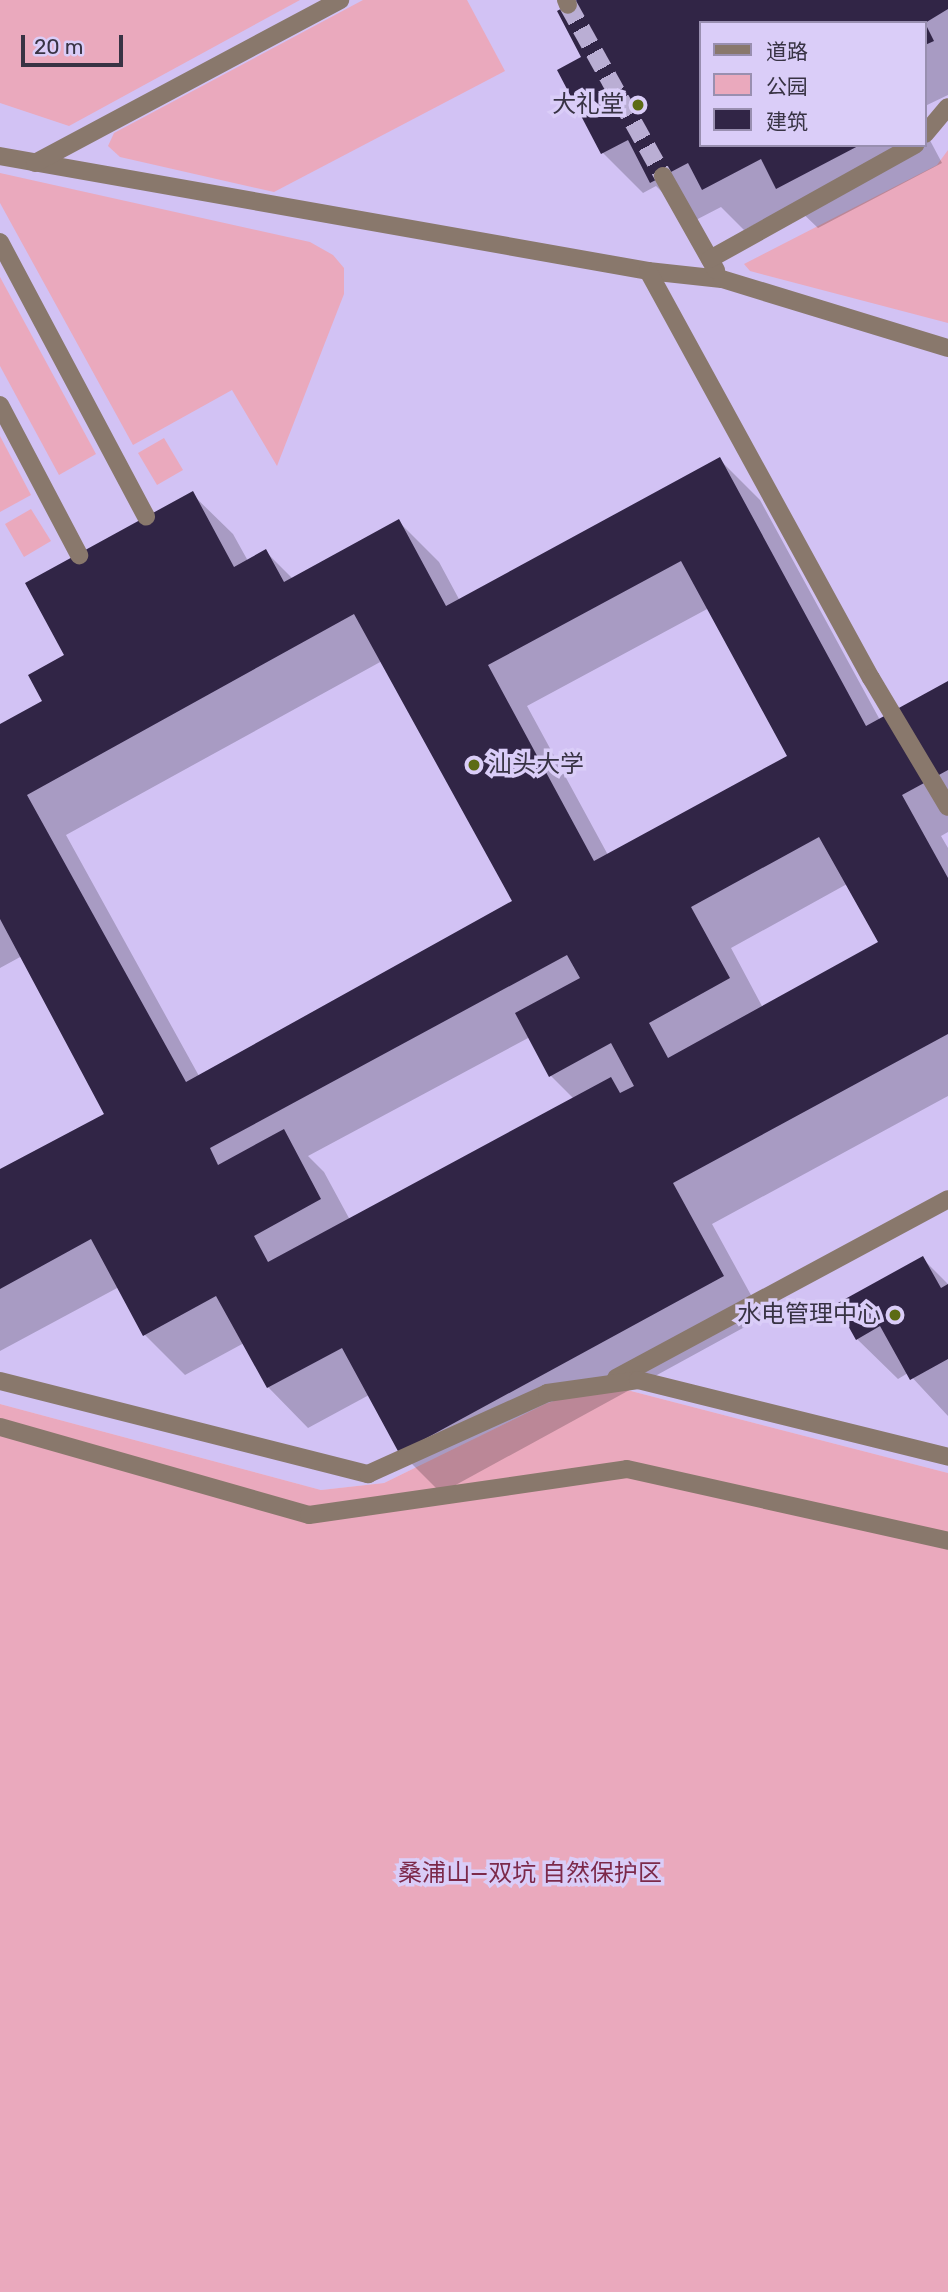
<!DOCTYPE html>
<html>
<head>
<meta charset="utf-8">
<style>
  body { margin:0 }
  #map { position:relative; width:948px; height:2292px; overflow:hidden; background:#dacdf8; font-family:Rubik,"Noto Sans SC",sans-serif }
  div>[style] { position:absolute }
  .built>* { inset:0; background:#d2c2f4 }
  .green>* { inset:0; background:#eaa9bd }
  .shadow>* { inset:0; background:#0003 }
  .building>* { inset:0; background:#312546 }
  .minor-tunnel>* { height:18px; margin-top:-9px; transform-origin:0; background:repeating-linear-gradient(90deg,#baaed4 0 18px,transparent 0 27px) }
  .minor>* { height:18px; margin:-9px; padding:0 9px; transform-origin:9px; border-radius:9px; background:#89786c }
  .dots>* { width:19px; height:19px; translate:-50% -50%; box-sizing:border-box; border:4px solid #dacdf8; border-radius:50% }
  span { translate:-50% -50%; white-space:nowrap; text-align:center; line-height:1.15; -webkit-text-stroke:7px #dacdf8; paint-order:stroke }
  .poi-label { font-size:24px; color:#383344 }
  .right { translate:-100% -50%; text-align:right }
  .left { translate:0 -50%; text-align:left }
  .park-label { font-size:24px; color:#7c294a }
  .legend { position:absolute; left:699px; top:21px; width:228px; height:126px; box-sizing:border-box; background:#dacdf8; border:2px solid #998fb0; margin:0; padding:9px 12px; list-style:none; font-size:21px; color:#383344 }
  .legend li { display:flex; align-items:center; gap:14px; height:35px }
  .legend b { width:35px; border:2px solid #998fb0 }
  .scale { position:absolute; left:21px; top:35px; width:102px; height:32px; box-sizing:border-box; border:4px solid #383344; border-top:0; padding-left:9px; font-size:21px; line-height:24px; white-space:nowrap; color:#383344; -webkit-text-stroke:5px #dacdf8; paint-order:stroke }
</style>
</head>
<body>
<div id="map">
  <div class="built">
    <i style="clip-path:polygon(evenodd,0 0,948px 0,948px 1473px,604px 1384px,545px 1404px,384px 1483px,321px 1490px,0 1404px,0 0,701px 23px,925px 23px,925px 145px,701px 145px,701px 23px)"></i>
  </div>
  <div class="green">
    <i style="clip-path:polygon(0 0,300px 0,69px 126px,0 103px)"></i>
    <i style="clip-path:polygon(363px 0,467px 0,505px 71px,274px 192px,120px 157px,108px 146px,114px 133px)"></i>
    <i style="clip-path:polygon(948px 150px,948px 323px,750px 271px,744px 264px,937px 165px)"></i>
    <i style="clip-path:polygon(0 173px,310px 242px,333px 255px,344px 268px,344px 294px,277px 466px,232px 390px,133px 445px,0 203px)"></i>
    <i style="clip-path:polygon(0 277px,96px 454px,59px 475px,0 366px)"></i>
    <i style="clip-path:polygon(0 436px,31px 495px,0 512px)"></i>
    <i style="clip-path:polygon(164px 438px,183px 470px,157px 485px,138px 453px)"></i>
    <i style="clip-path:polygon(31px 509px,51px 541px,24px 557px,5px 524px)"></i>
    <i style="clip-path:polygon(604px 1384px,948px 1473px,948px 2292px,0 2292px,0 1404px,321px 1490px,384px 1483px,545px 1404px)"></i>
  </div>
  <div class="shadow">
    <i style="clip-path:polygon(581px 0,948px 0,948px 95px,925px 106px,925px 23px,701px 23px,701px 145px,925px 145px,925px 131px,942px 163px,818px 228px,793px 204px,744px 230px,721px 207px,692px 222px,656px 186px,643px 193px,603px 153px,584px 58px)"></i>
    <i style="clip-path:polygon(evenodd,719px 459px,760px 500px,880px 720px,948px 683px,948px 832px,941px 836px,948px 848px,948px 1096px,712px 1224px,763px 1317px,441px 1493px,400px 1452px,369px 1395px,308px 1428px,268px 1387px,244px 1343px,185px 1375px,145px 1335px,119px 1287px,0 1351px,0 1171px,106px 1114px,22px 956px,0 968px,0 726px,44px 702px,66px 656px,192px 494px,233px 534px,248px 561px,265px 551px,293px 579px,399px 522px,439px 562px,460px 601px,719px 459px,709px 608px,789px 757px,608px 855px,527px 706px,709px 608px,719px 459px,382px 661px,515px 902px,199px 1076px,66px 835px,382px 661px,719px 459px,847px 884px,880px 943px,763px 1008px,731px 948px,847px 884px,719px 459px,530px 1037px,551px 1076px,574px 1099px,350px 1220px,324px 1172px,308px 1156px,530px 1037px)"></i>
    <i style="clip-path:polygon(922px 1258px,948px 1284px,948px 1416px,908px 1373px,898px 1379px,857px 1339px)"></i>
  </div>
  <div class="building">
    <i style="clip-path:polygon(577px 0,948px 0,948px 9px,925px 23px,701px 23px,701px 145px,860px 145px,776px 189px,761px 159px,702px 190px,688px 163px,650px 183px,628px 140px,601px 154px,557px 70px,581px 57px,557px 11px)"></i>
    <i style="clip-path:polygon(925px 23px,934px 41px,925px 45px)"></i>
    <i style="clip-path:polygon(evenodd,720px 457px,866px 726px,948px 681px,948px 770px,902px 795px,948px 878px,948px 1034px,673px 1183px,724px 1276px,399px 1453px,342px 1348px,267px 1388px,216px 1296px,143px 1336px,91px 1239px,0 1289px,0 1169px,104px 1114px,0 919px,0 724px,42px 701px,28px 675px,64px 655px,25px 583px,193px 491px,234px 567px,266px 549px,284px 582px,399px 519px,446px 606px,720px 457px,681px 561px,787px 756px,594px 861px,488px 665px,681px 561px,720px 457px,354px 614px,512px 901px,186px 1082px,27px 795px,354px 614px,720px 457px,819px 837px,878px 942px,668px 1058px,649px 1023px,730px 978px,691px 907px,819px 837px,720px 457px,567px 955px,580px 978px,515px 1013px,549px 1077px,611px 1043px,634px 1086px,620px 1093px,611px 1077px,268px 1262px,254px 1236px,321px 1199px,284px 1129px,218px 1165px,210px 1148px,567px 955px)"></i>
    <i style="clip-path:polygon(923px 1256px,941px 1288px,948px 1284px,948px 1359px,910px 1380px,880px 1326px,856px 1340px,836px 1304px)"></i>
  </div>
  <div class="minor-tunnel">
    <i style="left:568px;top:5px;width:196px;rotate:60.9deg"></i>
  </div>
  <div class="minor">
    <i style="left:566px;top:0;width:5px;rotate:68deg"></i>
    <i style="left:925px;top:134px;width:35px;rotate:-50deg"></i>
    <i style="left:0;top:156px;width:658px;rotate:10.06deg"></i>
    <i style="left:648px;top:271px;width:74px;rotate:6.2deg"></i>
    <i style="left:722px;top:279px;width:236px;rotate:17deg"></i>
    <i style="left:35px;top:163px;width:346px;rotate:-28.1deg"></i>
    <i style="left:663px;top:176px;width:108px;rotate:60.6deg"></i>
    <i style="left:0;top:242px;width:311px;rotate:62deg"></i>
    <i style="left:710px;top:259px;width:235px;rotate:-29.1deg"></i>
    <i style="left:648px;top:271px;width:464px;rotate:61.3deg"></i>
    <i style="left:871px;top:678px;width:150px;rotate:59.2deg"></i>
    <i style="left:0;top:405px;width:170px;rotate:62.2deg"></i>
    <i style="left:616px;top:1378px;width:377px;rotate:-28.3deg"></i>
    <i style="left:0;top:1381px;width:380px;rotate:14.2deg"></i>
    <i style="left:368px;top:1474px;width:196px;rotate:-24.3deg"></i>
    <i style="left:547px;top:1393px;width:92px;rotate:-8.1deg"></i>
    <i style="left:638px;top:1380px;width:319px;rotate:13.9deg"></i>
    <i style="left:0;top:1427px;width:321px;rotate:15.9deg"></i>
    <i style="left:309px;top:1515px;width:321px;rotate:-8.2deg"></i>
    <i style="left:627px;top:1469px;width:329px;rotate:12.6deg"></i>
  </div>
  <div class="dots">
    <i style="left:638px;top:105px;background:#5c6b14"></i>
    <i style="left:474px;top:765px;background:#5c6b14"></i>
    <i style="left:895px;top:1315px;background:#5c6b14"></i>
  </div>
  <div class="poi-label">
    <span class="right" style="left:624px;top:105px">大礼堂</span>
    <span class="left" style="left:488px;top:765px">汕头大学</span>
    <span class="right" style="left:881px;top:1315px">水电管理中心</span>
  </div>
  <div class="park-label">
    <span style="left:530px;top:1874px">桑浦山—双坑 自然保护区</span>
  </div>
  <ul class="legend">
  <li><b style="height:9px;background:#89786c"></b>道路</li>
  <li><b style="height:19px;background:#eaa9bd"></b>公园</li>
  <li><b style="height:19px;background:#312546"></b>建筑</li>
  </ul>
  <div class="scale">20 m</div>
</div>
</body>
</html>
